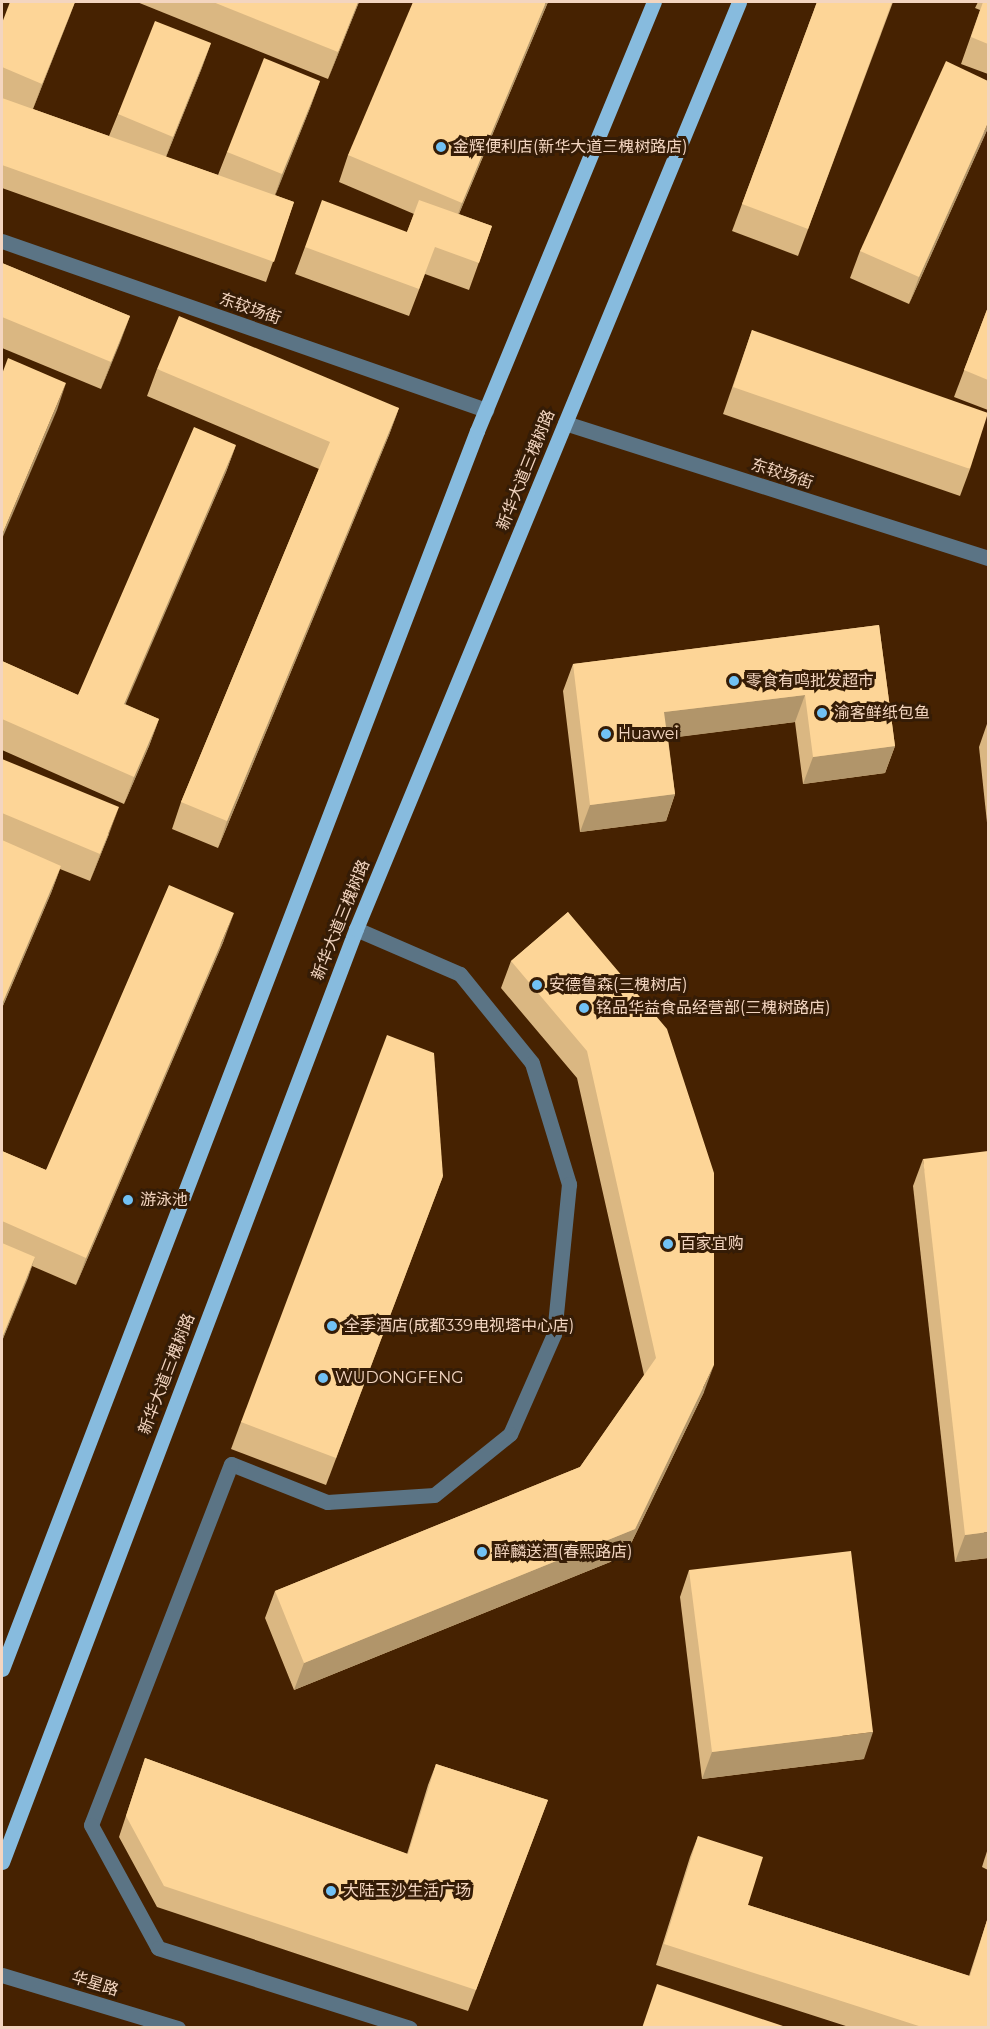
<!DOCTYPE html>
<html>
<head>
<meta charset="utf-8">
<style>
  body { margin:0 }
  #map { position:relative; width:990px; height:2029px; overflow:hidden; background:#462201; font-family:Montserrat,"Noto Sans SC",sans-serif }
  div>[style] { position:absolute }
  .minor>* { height:15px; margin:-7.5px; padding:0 7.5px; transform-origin:7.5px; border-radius:7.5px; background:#5b7485 }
  .major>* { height:15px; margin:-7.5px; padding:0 7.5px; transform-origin:7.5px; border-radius:7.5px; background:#87bbde }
  .wall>* { inset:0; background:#dab782 }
  .shaded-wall>* { inset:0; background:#b1956a }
  .building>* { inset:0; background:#fdd597 }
  .dots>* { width:16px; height:16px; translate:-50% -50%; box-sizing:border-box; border:3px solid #351c06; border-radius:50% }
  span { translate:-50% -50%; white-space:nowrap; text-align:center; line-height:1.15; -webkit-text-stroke:6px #351c06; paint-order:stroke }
  .poi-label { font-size:16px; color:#f3d5c0 }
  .left { translate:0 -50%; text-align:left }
  .street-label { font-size:16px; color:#f3d5c0 }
  .frame { position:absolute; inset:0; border:3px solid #f3d5c0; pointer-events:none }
</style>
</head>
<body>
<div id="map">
  <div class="minor">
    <i style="left:2px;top:241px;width:513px;rotate:19.25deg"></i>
    <i style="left:565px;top:423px;width:444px;rotate:17.7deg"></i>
    <i style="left:356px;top:929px;width:113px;rotate:23.4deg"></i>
    <i style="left:460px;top:974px;width:114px;rotate:51deg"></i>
    <i style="left:532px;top:1063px;width:127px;rotate:73deg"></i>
    <i style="left:569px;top:1184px;width:151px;rotate:95.7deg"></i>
    <i style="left:554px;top:1334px;width:109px;rotate:113.7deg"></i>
    <i style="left:510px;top:1434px;width:97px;rotate:141.2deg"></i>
    <i style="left:434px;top:1495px;width:107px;rotate:176.3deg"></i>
    <i style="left:327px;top:1502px;width:103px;rotate:-158.4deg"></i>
    <i style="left:231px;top:1464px;width:387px;rotate:111.2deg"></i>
    <i style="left:91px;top:1825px;width:140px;rotate:61.4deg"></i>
    <i style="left:158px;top:1948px;width:264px;rotate:17.6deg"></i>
    <i style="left:2px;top:1975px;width:184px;rotate:16.8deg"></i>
  </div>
  <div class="major">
    <i style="left:2px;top:1669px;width:1326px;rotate:-69.01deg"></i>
    <i style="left:477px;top:431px;width:464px;rotate:-67.6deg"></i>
    <i style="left:2px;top:1862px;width:998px;rotate:-69.22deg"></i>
    <i style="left:356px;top:929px;width:1003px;rotate:-67.55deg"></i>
  </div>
  <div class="wall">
    <i style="clip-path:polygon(75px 2px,33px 109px,109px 136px,118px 114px,211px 43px,201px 70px,166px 157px,218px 175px,227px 152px,320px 81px,310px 108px,275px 195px,294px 202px,266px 282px,2px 188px,2px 23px)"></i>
    <i style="clip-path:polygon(137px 2px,359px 2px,328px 79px)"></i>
    <i style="clip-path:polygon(548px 2px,459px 214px,492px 226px,469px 290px,425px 274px,409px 316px,295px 274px,305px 247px,407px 232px,414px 214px,339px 182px,348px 155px)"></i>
    <i style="clip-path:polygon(817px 2px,893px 2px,798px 256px,732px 231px)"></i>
    <i style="clip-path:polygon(978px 2px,988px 2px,988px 74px,961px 64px,980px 10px,975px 8px)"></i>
    <i style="clip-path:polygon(988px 128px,909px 304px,850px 278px,860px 251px)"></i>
    <i style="clip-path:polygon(2px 263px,130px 316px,101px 389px,2px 348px)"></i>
    <i style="clip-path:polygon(988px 307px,988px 410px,954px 397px)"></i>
    <i style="clip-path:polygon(752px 330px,970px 469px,960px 496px,723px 414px)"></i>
    <i style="clip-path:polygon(157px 369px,399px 408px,389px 435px,218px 848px,172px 829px,181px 802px,319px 469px,147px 396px)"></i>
    <i style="clip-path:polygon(236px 445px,226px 472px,125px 704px,159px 719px,149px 746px,124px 804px,2px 750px,2px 661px,78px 695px)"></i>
    <i style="clip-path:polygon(879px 625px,895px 746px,885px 773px,803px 784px,795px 722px,668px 738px,675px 794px,666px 821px,580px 832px,563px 691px,573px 664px)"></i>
    <i style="clip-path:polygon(988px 721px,988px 832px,979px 747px)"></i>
    <i style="clip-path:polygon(2px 759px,109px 834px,90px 881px,60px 869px,51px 893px,2px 1008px)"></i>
    <i style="clip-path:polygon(568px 912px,704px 1392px,625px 1556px,294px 1690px,265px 1618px,275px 1591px,580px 1467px,644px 1375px,577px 1078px,501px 988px,511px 961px)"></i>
    <i style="clip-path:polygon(224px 940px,76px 1285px,32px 1266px,2px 1341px,2px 1151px,46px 1170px)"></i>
    <i style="clip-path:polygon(923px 1159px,988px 1558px,955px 1562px,913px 1186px)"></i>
    <i style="clip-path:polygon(443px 1176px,326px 1485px,231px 1449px,241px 1422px)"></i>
    <i style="clip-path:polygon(689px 1570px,864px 1759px,702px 1779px,680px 1597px)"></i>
    <i style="clip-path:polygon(145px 1758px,407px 1854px,428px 1785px,436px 1764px,548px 1800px,468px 2011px,157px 1907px,119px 1837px)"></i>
    <i style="clip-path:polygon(698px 1836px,748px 1905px,969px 1976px,988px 1917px,988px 2028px,852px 2028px,656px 1965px,690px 1857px)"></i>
    <i style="clip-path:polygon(988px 1848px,988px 1870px,982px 1867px)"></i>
  </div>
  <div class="shaded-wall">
    <i style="clip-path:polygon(75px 2px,69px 18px,32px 111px,42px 84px)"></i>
    <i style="clip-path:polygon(358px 2px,359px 2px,328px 79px,338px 52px)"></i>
    <i style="clip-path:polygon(546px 2px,548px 2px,452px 230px,462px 203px)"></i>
    <i style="clip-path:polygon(211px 43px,201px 70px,163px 164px,173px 137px)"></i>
    <i style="clip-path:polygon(320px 81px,310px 108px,273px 201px,282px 174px)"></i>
    <i style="clip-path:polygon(988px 123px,988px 128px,909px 304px,919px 277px)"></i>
    <i style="clip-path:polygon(130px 316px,120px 343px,101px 389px,111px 362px)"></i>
    <i style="clip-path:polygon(66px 383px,57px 410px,2px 539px,2px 535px)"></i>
    <i style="clip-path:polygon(399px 408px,389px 435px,218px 848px,227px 821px)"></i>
    <i style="clip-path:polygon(236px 445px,226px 472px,114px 731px,124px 704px)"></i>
    <i style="clip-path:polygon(805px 695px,795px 722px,655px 740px,664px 712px)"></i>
    <i style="clip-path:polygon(159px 719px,149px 746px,124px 804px,134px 777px)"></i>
    <i style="clip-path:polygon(895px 746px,885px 773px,803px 784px,813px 757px)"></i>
    <i style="clip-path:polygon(675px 794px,666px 821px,580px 832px,590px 805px)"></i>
    <i style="clip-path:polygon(119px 807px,109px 834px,90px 881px,100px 854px)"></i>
    <i style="clip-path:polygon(61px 866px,51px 893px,2px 1008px,2px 1004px)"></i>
    <i style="clip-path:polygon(234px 913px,224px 940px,76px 1285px,86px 1258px)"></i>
    <i style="clip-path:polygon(35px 1257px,28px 1278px,2px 1341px,2px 1338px)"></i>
    <i style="clip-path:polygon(714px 1365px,704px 1392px,625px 1556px,294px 1690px,304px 1663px,635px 1529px)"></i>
    <i style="clip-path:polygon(988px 1532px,988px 1558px,955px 1562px,965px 1535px)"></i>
    <i style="clip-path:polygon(873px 1732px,864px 1759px,702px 1779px,712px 1752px)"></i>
  </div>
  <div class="building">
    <i style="clip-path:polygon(10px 2px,75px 2px,42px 84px,2px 67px,2px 23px)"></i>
    <i style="clip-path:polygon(213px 2px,358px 2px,338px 52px)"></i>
    <i style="clip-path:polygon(413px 2px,546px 2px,462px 203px,348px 155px)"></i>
    <i style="clip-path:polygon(817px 2px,892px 2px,808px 229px,742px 204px)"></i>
    <i style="clip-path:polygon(983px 2px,988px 3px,988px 44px,971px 37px)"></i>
    <i style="clip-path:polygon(155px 21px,211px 43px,173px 137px,118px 114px)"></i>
    <i style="clip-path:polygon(264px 58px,320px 81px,282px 174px,227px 152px)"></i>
    <i style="clip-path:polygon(946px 61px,988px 81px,988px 123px,919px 277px,860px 251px)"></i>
    <i style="clip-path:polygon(2px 98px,294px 202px,274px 262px,2px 165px)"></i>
    <i style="clip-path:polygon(322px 200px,407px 232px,419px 200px,492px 226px,479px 263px,435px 247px,419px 289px,305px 247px)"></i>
    <i style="clip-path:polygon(2px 263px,130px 316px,111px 362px,2px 317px)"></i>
    <i style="clip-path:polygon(988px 307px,988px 380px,964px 370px)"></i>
    <i style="clip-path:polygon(179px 316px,399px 408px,227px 821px,181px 802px,330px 442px,157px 369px)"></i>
    <i style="clip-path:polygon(752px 330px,988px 413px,970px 469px,733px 387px)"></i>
    <i style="clip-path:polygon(8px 358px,66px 383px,2px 535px,2px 374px)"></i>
    <i style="clip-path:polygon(194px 427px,236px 445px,124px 704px,159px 719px,134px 777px,2px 719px,2px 661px,78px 695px)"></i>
    <i style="clip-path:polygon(879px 625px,895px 746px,813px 757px,805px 695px,664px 712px,675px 794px,590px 805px,573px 664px)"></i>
    <i style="clip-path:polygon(2px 759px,119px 807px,100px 854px,2px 813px)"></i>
    <i style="clip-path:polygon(2px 840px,61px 866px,2px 1004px)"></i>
    <i style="clip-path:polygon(169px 885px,234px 913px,86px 1258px,2px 1221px,2px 1151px,46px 1170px)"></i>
    <i style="clip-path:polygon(568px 912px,667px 1029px,714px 1173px,714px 1365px,635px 1529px,304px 1663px,275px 1591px,580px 1467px,656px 1358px,587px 1051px,511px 961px)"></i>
    <i style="clip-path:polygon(387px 1035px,434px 1053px,443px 1176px,336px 1458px,241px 1422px)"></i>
    <i style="clip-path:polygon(988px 1151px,988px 1532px,965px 1535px,923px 1159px)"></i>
    <i style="clip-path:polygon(2px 1243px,35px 1257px,2px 1338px)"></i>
    <i style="clip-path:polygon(851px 1551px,873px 1732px,712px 1752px,689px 1570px)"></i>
    <i style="clip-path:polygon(145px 1758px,408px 1854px,436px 1764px,548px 1800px,476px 1990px,164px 1886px,126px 1816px)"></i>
    <i style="clip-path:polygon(698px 1836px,763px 1857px,748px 1905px,970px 1976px,988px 1917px,988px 2028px,925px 2028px,664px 1944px)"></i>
    <i style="clip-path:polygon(657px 1984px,789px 2028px,642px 2028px)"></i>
  </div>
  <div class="dots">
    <i style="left:441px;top:147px;background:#71c1f4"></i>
    <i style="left:734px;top:681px;background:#71c1f4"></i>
    <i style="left:822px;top:713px;background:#71c1f4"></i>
    <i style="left:606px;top:734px;background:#71c1f4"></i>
    <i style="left:537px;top:985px;background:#71c1f4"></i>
    <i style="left:584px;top:1008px;background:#71c1f4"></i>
    <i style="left:128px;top:1200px;background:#71c1f4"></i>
    <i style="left:668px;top:1244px;background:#71c1f4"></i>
    <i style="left:332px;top:1326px;background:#71c1f4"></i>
    <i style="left:323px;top:1378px;background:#71c1f4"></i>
    <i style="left:482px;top:1552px;background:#71c1f4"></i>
    <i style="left:331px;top:1891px;background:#71c1f4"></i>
  </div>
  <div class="poi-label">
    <span class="left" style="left:453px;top:147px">金辉便利店(新华大道三槐树路店)</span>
    <span class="left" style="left:746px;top:681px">零食有鸣批发超市</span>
    <span class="left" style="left:834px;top:713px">渝客鲜纸包鱼</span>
    <span class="left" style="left:618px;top:734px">Huawei</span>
    <span class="left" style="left:549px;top:985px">安德鲁森(三槐树店)</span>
    <span class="left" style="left:596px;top:1008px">铭品华益食品经营部(三槐树路店)</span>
    <span class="left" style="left:140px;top:1200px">游泳池</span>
    <span class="left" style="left:680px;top:1244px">百家宜购</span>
    <span class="left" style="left:344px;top:1326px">全季酒店(成都339电视塔中心店)</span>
    <span class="left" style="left:335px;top:1378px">WUDONGFENG</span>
    <span class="left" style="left:494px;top:1552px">醉麟送酒(春熙路店)</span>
    <span class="left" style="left:343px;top:1891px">大陆玉沙生活广场</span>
  </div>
  <div class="street-label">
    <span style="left:250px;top:309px;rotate:19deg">东较场街</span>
    <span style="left:526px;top:470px;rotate:-68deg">新华大道三槐树路</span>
    <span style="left:782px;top:474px;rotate:18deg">东较场街</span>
    <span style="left:341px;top:920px;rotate:-68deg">新华大道三槐树路</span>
    <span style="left:167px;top:1374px;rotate:-69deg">新华大道三槐树路</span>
    <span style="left:95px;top:1984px;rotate:17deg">华星路</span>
  </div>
  <div class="frame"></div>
</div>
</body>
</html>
